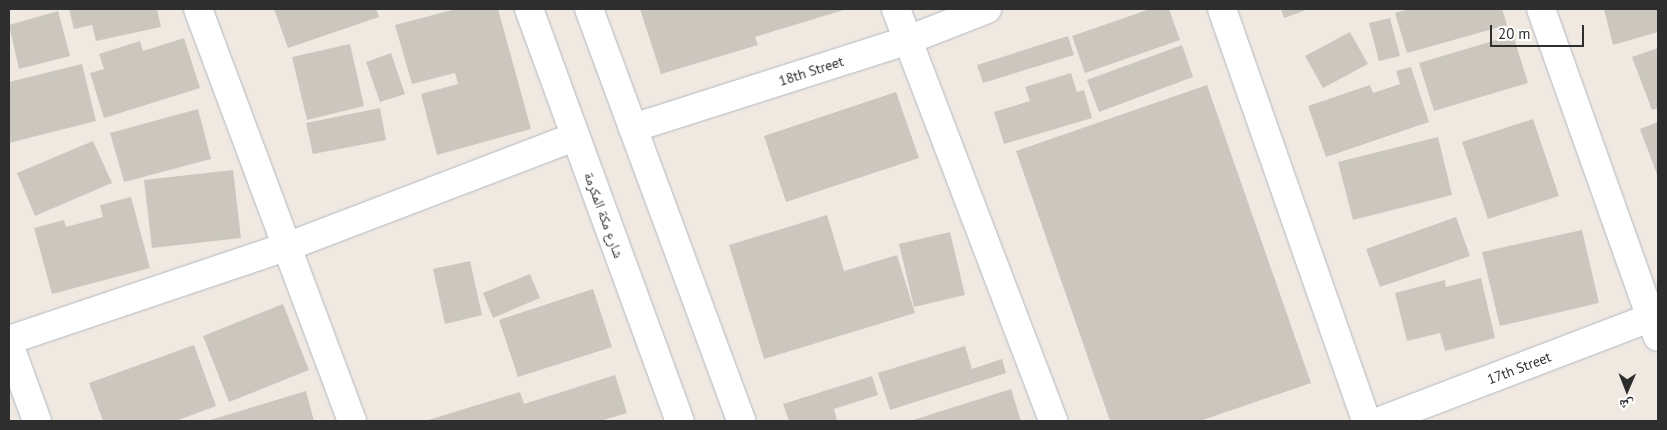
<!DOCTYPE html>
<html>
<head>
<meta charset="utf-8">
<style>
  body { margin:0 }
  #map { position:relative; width:1667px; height:430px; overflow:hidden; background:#efe9e1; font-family:"PT Sans","Noto Naskh Arabic",sans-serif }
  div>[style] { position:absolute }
  .building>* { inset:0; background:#cbc7bf }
  .roads { filter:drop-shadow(0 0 1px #b4b7c1) drop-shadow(0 0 1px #b4b7c1) }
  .street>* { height:28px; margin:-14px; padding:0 14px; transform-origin:14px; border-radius:14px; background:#fff }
  .secondary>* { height:28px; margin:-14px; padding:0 14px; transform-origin:14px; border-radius:14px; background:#fff }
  span { translate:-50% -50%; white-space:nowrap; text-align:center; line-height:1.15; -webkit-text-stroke:5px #fff; paint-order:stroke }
  .street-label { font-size:14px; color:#2e2e2e }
  .frame { position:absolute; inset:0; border:10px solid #2e2e2e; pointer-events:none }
  .north { position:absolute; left:1602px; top:365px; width:50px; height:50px; -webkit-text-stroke:4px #fff; paint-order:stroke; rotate:181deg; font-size:14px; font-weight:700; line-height:20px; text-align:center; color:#2e2e2e }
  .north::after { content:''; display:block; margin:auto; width:18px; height:22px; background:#2e2e2e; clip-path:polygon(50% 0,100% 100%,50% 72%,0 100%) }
  .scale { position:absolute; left:1490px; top:25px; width:94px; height:22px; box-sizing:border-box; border:2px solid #2e2e2e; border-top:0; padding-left:6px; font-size:15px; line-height:18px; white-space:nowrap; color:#2e2e2e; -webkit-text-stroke:4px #fff; paint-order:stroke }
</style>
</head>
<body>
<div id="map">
  <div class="building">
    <i style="clip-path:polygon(69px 9px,157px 9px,161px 27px,96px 41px,92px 25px,74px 29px)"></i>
    <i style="clip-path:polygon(274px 9px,376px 9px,379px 17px,288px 48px)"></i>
    <i style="clip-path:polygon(456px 9px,498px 9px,531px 129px,437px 155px,421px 94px,458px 84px,455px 73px,412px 84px,395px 25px)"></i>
    <i style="clip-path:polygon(640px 9px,847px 9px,755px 37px,758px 45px,661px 74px)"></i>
    <i style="clip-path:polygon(1150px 9px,1169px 9px,1180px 40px,1085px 73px,1072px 36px)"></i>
    <i style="clip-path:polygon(1281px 9px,1309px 9px,1284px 18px)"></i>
    <i style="clip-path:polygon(1409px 9px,1502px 9px,1507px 25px,1407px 53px,1395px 13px)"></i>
    <i style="clip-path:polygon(1604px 9px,1658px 9px,1658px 32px,1613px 45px)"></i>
    <i style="clip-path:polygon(58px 11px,70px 56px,19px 69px,9px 25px)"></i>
    <i style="clip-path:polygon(1390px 18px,1400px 56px,1379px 61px,1369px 23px)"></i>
    <i style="clip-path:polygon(1350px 32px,1368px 64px,1323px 88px,1305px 56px)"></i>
    <i style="clip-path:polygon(1513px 35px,1528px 83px,1434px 111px,1419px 63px)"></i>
    <i style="clip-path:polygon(1068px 36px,1074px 55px,983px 83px,977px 65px)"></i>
    <i style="clip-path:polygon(184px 38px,200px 88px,104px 118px,90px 73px,104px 69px,99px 54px,140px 41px,143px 51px)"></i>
    <i style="clip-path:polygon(350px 44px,364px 106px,307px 120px,292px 57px)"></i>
    <i style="clip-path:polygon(1182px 45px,1193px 77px,1099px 112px,1087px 80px)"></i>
    <i style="clip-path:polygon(1658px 48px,1658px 108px,1652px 110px,1632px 57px)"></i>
    <i style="clip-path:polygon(391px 53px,405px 94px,380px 102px,366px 62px)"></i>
    <i style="clip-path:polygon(82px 64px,96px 121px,9px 143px,9px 82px)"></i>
    <i style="clip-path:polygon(1411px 67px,1429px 122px,1326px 157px,1308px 106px,1370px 85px,1373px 93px,1400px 84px,1396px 71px)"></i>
    <i style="clip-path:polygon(1071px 73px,1077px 92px,1084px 90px,1092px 118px,1004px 144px,994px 112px,1030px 101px,1025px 87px)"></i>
    <i style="clip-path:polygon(1207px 85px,1311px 383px,1200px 421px,1110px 421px,1016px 151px)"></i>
    <i style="clip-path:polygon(896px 92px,919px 158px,786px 202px,764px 136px)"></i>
    <i style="clip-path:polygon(380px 108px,386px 140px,313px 154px,306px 123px)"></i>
    <i style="clip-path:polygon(198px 109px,211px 159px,124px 182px,110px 133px)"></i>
    <i style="clip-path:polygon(1533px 119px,1559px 196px,1488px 219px,1462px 142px)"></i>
    <i style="clip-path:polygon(1658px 122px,1658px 177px,1640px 129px)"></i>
    <i style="clip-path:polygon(1438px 137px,1452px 195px,1353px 220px,1338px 162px)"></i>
    <i style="clip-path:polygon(93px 141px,112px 183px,35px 216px,17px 173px)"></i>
    <i style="clip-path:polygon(233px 170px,241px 238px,152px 248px,144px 180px)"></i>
    <i style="clip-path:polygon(131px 197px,150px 268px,52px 294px,34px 228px,64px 220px,66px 227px,103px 217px,100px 205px)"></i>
    <i style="clip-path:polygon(827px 215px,844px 271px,897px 255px,915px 313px,764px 359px,729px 245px)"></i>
    <i style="clip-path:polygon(1456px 217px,1470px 256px,1380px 287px,1366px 249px)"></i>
    <i style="clip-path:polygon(1582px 230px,1599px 303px,1500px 326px,1482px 252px)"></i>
    <i style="clip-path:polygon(950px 232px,965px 295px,914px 307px,899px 244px)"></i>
    <i style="clip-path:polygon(470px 261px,482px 315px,445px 324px,433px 269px)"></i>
    <i style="clip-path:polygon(530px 274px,540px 298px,493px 318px,483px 293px)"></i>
    <i style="clip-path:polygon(1481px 278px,1495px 338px,1445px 351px,1440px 333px,1407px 341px,1395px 293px,1445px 280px,1446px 287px)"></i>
    <i style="clip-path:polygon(593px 289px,612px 347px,518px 377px,499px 320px)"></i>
    <i style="clip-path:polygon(283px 304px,309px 370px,229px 402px,203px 336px)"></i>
    <i style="clip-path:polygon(194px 345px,216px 406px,176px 421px,103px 421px,89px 383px)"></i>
    <i style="clip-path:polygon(965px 346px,972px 369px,1002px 359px,1006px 373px,890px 410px,878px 373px)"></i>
    <i style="clip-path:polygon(615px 375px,627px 413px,600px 421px,425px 421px,520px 392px,524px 404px)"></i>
    <i style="clip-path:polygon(872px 376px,878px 395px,834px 409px,837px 421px,789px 421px,783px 404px)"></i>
    <i style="clip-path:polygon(1011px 389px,1021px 421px,910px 421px)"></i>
    <i style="clip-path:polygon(306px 391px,314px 421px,207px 421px)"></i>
  </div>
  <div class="roads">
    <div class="street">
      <i style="left:198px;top:9px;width:440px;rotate:69.5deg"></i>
      <i style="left:896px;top:9px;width:441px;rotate:69.1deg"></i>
      <i style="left:1222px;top:9px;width:436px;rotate:70.7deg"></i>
      <i style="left:1541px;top:9px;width:348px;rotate:70.4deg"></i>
      <i style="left:633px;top:128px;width:289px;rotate:-17.7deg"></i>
      <i style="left:908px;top:40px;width:85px;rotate:-21.4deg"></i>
      <i style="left:9px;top:340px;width:295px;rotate:-18.6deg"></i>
      <i style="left:289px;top:246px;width:305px;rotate:-20.9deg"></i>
      <i style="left:9px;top:344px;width:82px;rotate:70deg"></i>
      <i style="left:1380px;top:421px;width:298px;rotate:-20.9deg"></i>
    </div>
    <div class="secondary">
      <i style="left:529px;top:9px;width:439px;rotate:69.9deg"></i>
      <i style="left:589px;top:9px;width:439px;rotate:69.7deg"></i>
    </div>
  </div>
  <div class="street-label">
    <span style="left:811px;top:71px;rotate:-18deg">18th Street</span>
    <span style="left:604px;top:215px;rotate:70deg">شارع مكة المكرمة</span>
    <span style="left:1519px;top:368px;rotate:-21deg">17th Street</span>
  </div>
  <div class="frame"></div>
  <div class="north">ش</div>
  <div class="scale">20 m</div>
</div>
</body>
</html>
